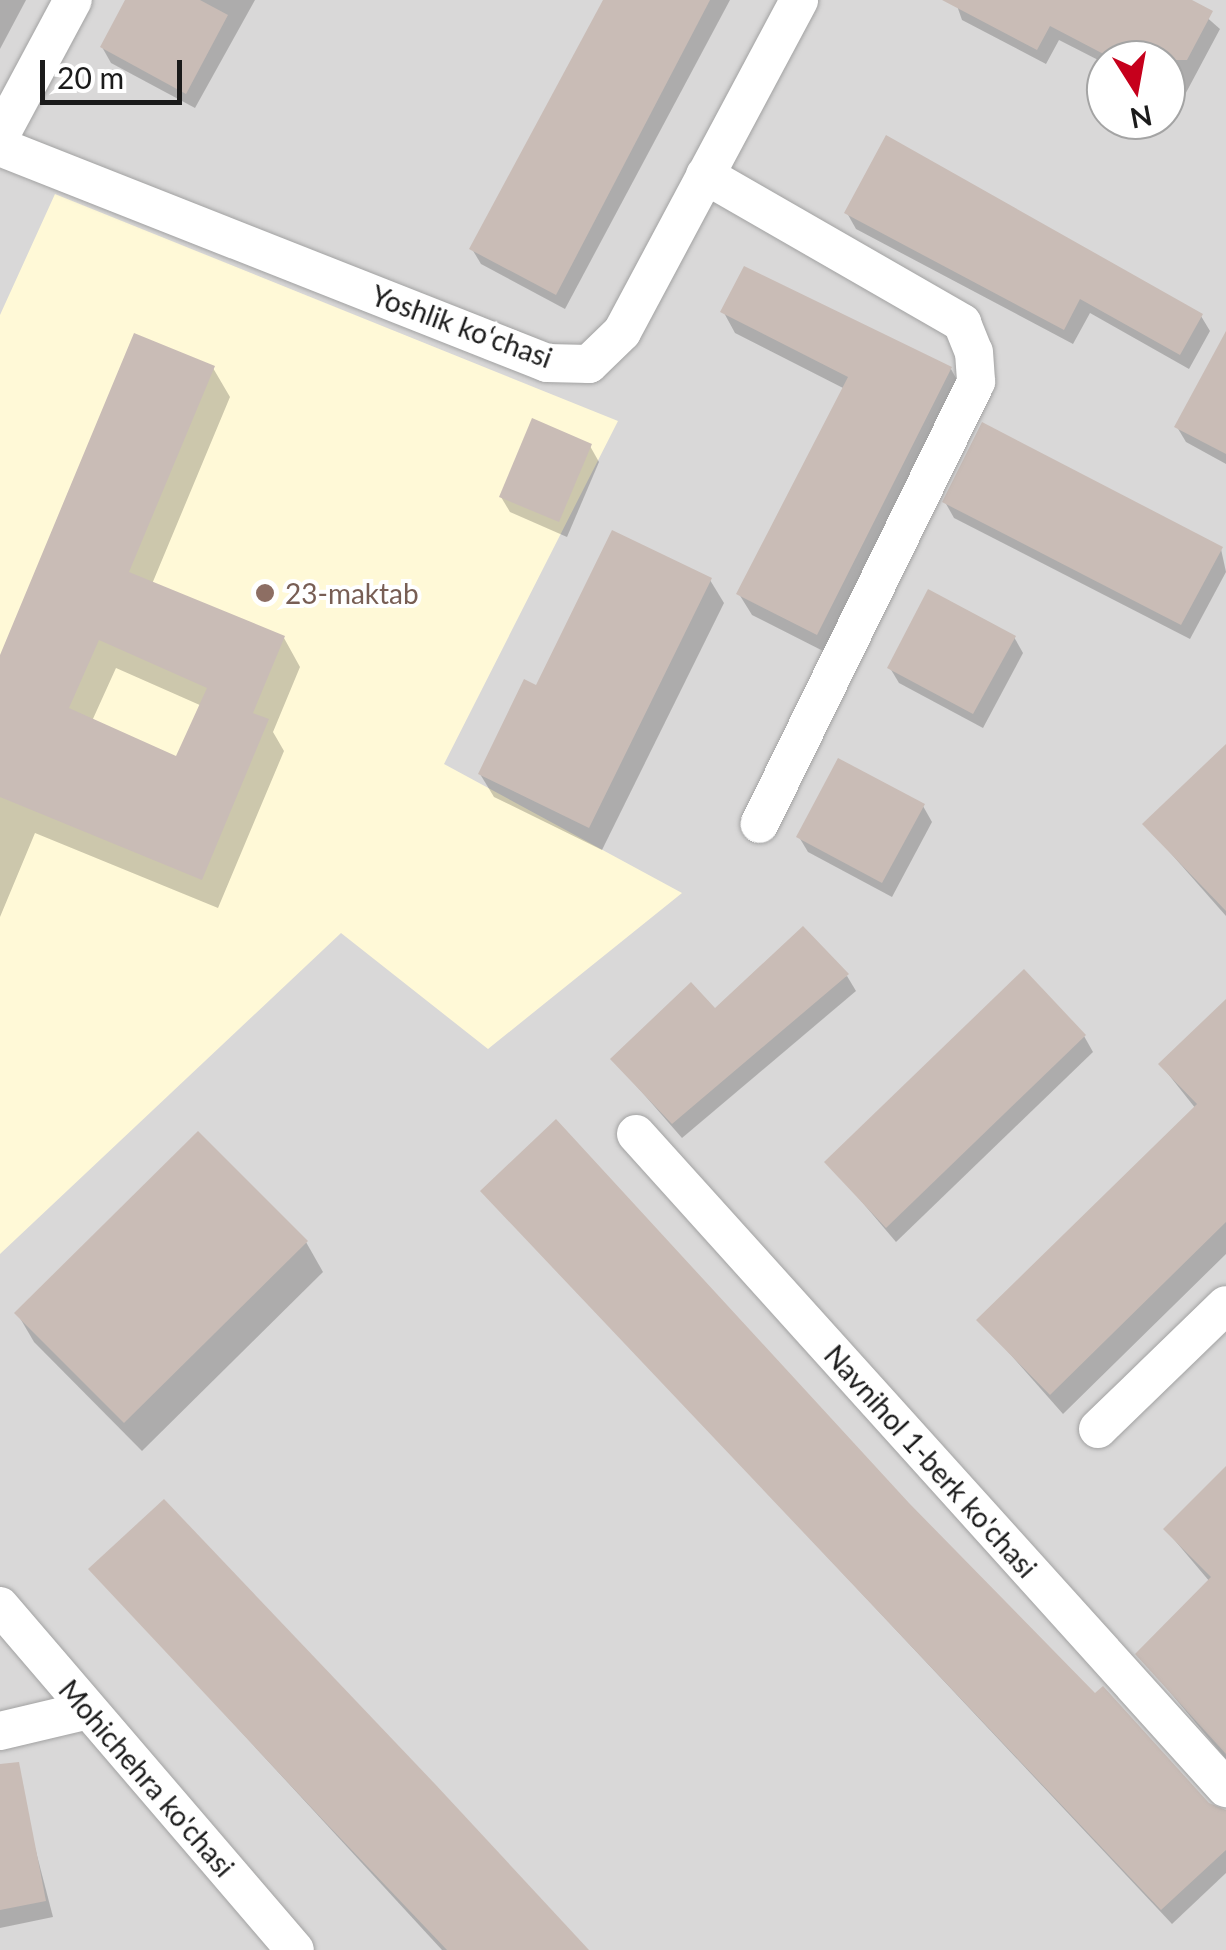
<!DOCTYPE html>
<html>
<head>
<meta charset="utf-8">
<style>
  body { margin:0 }
  #map { position:relative; width:1226px; height:1950px; overflow:hidden; background:#eee7df; font-family:Lato,sans-serif }
  div>[style] { position:absolute }
  .residential>* { inset:0; background:#d9d8d8 }
  .education>* { inset:0; background:#fff9d7 }
  .shadow>* { inset:0; background:#0003 }
  .building>* { inset:0; background:#c9bcb6 }
  .roads { filter:drop-shadow(0 0 2px #a2a2a2) drop-shadow(0 0 2px #a2a2a2) }
  .street>* { height:38px; margin:-19px; padding:0 19px; transform-origin:19px; border-radius:19px; background:#fff }
  .dots>* { width:28px; height:28px; translate:-50% -50%; box-sizing:border-box; border:5px solid #fff; border-radius:50% }
  span { translate:-50% -50%; white-space:nowrap; text-align:center; line-height:1.15; -webkit-text-stroke:8px #fff; paint-order:stroke }
  .street-label { font-size:28px; color:#1b1b1b }
  .education-label { font-size:28px; color:#785e54 }
  .left { translate:0 -50%; text-align:left }
  .north { position:absolute; left:1086px; top:40px; width:100px; height:100px; box-sizing:border-box; background:#fff; border:2px solid #a4a4a4; border-radius:50%; rotate:169deg; font-size:28px; font-weight:700; line-height:40px; text-align:center; color:#1b1b1b }
  .north::after { content:''; display:block; margin:auto; width:35px; height:45px; background:#c6001c; clip-path:polygon(50% 0,100% 100%,50% 72%,0 100%) }
  .scale { position:absolute; left:40px; top:60px; width:142px; height:45px; box-sizing:border-box; border:5px solid #1b1b1b; border-top:0; padding-left:12px; font-size:30px; line-height:35px; white-space:nowrap; color:#1b1b1b; -webkit-text-stroke:8px #fff; paint-order:stroke }
</style>
</head>
<body>
<div id="map">
  <div class="residential">
    <i style="clip-path:polygon(evenodd,0 0,1226px 0,1226px 1950px,0 1950px,0 0,1106px 60px,1166px 60px,1166px 120px,1106px 120px,1106px 60px)"></i>
  </div>
  <div class="education">
    <i style="clip-path:polygon(55px 194px,618px 421px,444px 764px,682px 893px,488px 1049px,341px 933px,0 1254px,0 315px)"></i>
  </div>
  <div class="shadow">
    <i style="clip-path:polygon(0 0,26px 0,0 49px)"></i>
    <i style="clip-path:polygon(129px 0,255px 0,195px 108px,111px 63px,102px 47px)"></i>
    <i style="clip-path:polygon(605px 0,730px 0,565px 309px,481px 264px,472px 249px)"></i>
    <i style="clip-path:polygon(955px 0,1187px 0,1220px 29px,1180px 104px,1166px 96px,1166px 60px,1106px 64px,1059px 40px,1046px 64px,962px 20px)"></i>
    <i style="clip-path:polygon(887px 139px,1201px 316px,1210px 331px,1189px 369px,1090px 313px,1073px 344px,856px 229px,847px 213px)"></i>
    <i style="clip-path:polygon(723px 311px,951px 369px,963px 391px,829px 654px,752px 615px,739px 594px,845px 389px,735px 333px)"></i>
    <i style="clip-path:polygon(1226px 356px,1226px 464px,1186px 442px,1177px 427px)"></i>
    <i style="clip-path:polygon(evenodd,213px 368px,230px 397px,152px 584px,284px 638px,300px 667px,273px 732px,284px 751px,218px 908px,35px 833px,0 917px,0 662px,213px 368px,116px 668px,202px 706px,178px 759px,92px 721px,116px 668px)"></i>
    <i style="clip-path:polygon(590px 446px,599px 462px,567px 537px,510px 512px,501px 497px)"></i>
    <i style="clip-path:polygon(945px 502px,1221px 549px,1226px 572px,1190px 639px,954px 518px)"></i>
    <i style="clip-path:polygon(710px 580px,724px 603px,602px 850px,494px 797px,480px 774px,537px 689px)"></i>
    <i style="clip-path:polygon(1014px 637px,1023px 653px,983px 728px,899px 683px,890px 668px)"></i>
    <i style="clip-path:polygon(1226px 746px,1226px 916px,1145px 824px)"></i>
    <i style="clip-path:polygon(923px 806px,932px 822px,892px 897px,808px 852px,799px 837px)"></i>
    <i style="clip-path:polygon(847px 976px,856px 991px,682px 1138px,613px 1059px)"></i>
    <i style="clip-path:polygon(1226px 1002px,1226px 1254px,1063px 1414px,980px 1320px,1196px 1109px,1161px 1065px)"></i>
    <i style="clip-path:polygon(1084px 1036px,1093px 1052px,896px 1242px,828px 1162px)"></i>
    <i style="clip-path:polygon(484px 1191px,907px 1504px,1226px 1829px,1226px 1873px,1172px 1924px)"></i>
    <i style="clip-path:polygon(306px 1242px,323px 1272px,142px 1451px,34px 1342px,17px 1313px)"></i>
    <i style="clip-path:polygon(1226px 1470px,1226px 1759px,1138px 1654px,1210px 1582px,1166px 1530px)"></i>
    <i style="clip-path:polygon(92px 1570px,583px 1950px,442px 1950px)"></i>
    <i style="clip-path:polygon(27px 1817px,53px 1917px,0 1928px,0 1823px)"></i>
  </div>
  <div class="building">
    <i style="clip-path:polygon(125px 0,200px 0,228px 15px,186px 94px,100px 47px)"></i>
    <i style="clip-path:polygon(603px 0,710px 0,556px 295px,469px 249px)"></i>
    <i style="clip-path:polygon(942px 0,1192px 0,1213px 11px,1187px 60px,1115px 60px,1050px 26px,1037px 50px)"></i>
    <i style="clip-path:polygon(886px 135px,1203px 314px,1180px 355px,1080px 299px,1064px 330px,844px 213px)"></i>
    <i style="clip-path:polygon(744px 266px,952px 367px,817px 635px,736px 594px,848px 377px,720px 312px)"></i>
    <i style="clip-path:polygon(1226px 331px,1226px 454px,1174px 427px)"></i>
    <i style="clip-path:polygon(evenodd,134px 333px,215px 366px,129px 572px,285px 636px,253px 713px,269px 719px,202px 880px,0 797px,0 655px,134px 333px,99px 640px,207px 688px,176px 756px,69px 708px,99px 640px)"></i>
    <i style="clip-path:polygon(532px 418px,592px 444px,559px 522px,499px 497px)"></i>
    <i style="clip-path:polygon(982px 422px,1223px 547px,1181px 625px,942px 502px)"></i>
    <i style="clip-path:polygon(612px 530px,712px 578px,589px 828px,478px 774px,524px 679px,536px 685px)"></i>
    <i style="clip-path:polygon(928px 589px,1016px 636px,973px 714px,887px 668px)"></i>
    <i style="clip-path:polygon(1226px 744px,1226px 911px,1142px 824px)"></i>
    <i style="clip-path:polygon(838px 758px,925px 804px,882px 883px,796px 837px)"></i>
    <i style="clip-path:polygon(803px 926px,849px 974px,672px 1124px,610px 1059px,691px 982px,715px 1008px)"></i>
    <i style="clip-path:polygon(1024px 969px,1086px 1035px,886px 1228px,824px 1162px)"></i>
    <i style="clip-path:polygon(1226px 999px,1226px 1222px,1050px 1395px,976px 1320px,1197px 1104px,1158px 1064px)"></i>
    <i style="clip-path:polygon(556px 1119px,909px 1503px,1095px 1693px,1103px 1686px,1209px 1803px,1226px 1810px,1226px 1850px,1161px 1910px,480px 1191px)"></i>
    <i style="clip-path:polygon(198px 1131px,308px 1241px,124px 1423px,14px 1313px)"></i>
    <i style="clip-path:polygon(1226px 1466px,1226px 1754px,1135px 1654px,1211px 1577px,1163px 1529px)"></i>
    <i style="clip-path:polygon(164px 1499px,435px 1784px,589px 1950px,447px 1950px,325px 1822px,88px 1569px)"></i>
    <i style="clip-path:polygon(19px 1762px,46px 1901px,0 1910px,0 1764px)"></i>
  </div>
  <div class="roads">
    <div class="street">
      <i style="left:0;top:136px;width:154px;rotate:-61.8deg"></i>
      <i style="left:0;top:147px;width:588px;rotate:21.55deg"></i>
      <i style="left:547px;top:363px;width:42px;rotate:1.4deg"></i>
      <i style="left:589px;top:364px;width:46px;rotate:-44.1deg"></i>
      <i style="left:622px;top:332px;width:376px;rotate:-61.9deg"></i>
      <i style="left:705px;top:175px;width:297px;rotate:29.9deg"></i>
      <i style="left:962px;top:323px;width:31px;rotate:68deg"></i>
      <i style="left:974px;top:352px;width:30px;rotate:86deg"></i>
      <i style="left:976px;top:382px;width:492px;rotate:116.1deg"></i>
      <i style="left:636px;top:1134px;width:881px;rotate:47.95deg"></i>
      <i style="left:1098px;top:1429px;width:178px;rotate:-44.1deg"></i>
      <i style="left:0;top:1606px;width:453px;rotate:49.4deg"></i>
      <i style="left:0;top:1731px;width:90px;rotate:-13.4deg"></i>
    </div>
  </div>
  <div class="dots">
    <i style="left:265px;top:593px;background:#8d6e63"></i>
  </div>
  <div class="street-label">
    <span style="left:462px;top:326px;rotate:20deg">Yoshlik koʻchasi</span>
    <span style="left:931px;top:1461px;rotate:48deg">Navnihol 1-berk ko'chasi</span>
    <span style="left:147px;top:1778px;rotate:49deg">Mohichehra ko'chasi</span>
  </div>
  <div class="education-label">
    <span class="left" style="left:285px;top:593px">23-maktab</span>
  </div>
  <div class="north">N</div>
  <div class="scale">20 m</div>
</div>
</body>
</html>
